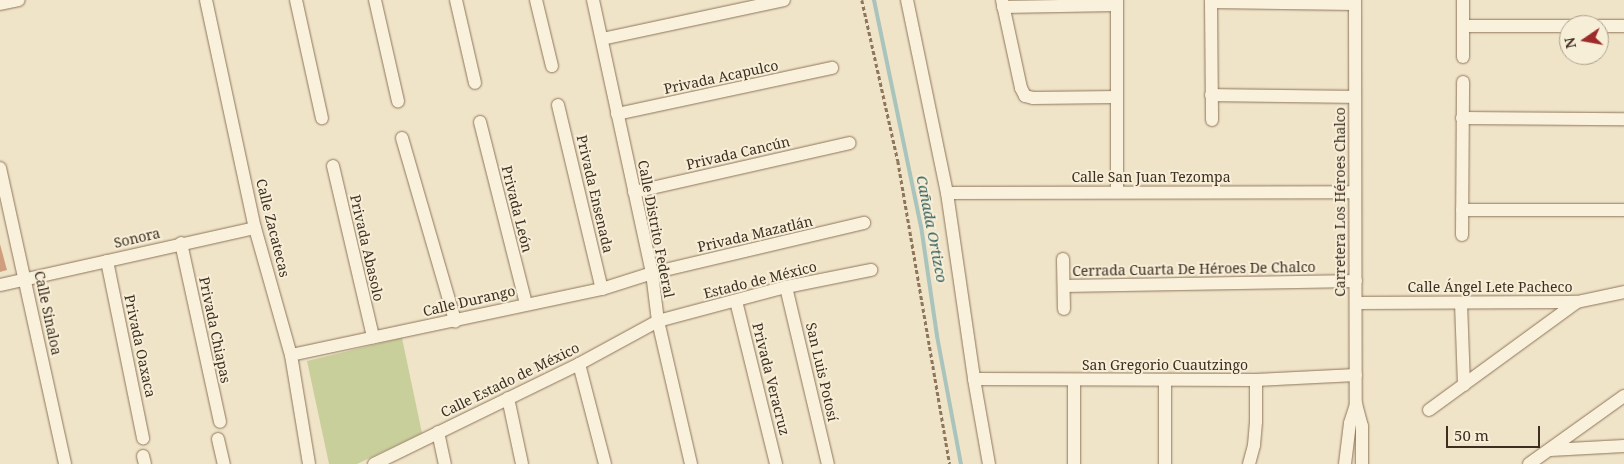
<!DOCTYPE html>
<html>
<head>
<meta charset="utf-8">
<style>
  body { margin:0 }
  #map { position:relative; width:1624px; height:464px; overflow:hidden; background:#f0e4c8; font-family:"Noto Serif",serif }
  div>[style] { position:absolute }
  .green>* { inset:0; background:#c9cf9b }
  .stream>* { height:4px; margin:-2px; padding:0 2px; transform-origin:2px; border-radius:2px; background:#a9c4bc }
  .building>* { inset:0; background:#cf9f7d }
  .path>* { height:2.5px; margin-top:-1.25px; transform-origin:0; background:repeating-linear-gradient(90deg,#8d765c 0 4px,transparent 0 6.5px) }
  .roads { filter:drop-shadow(0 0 1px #8d765c) drop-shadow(0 0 1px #8d765c) }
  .minor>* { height:12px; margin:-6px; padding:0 6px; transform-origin:6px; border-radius:6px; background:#faf1dc }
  span { translate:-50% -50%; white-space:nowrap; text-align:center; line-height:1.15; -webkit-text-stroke:4px #f7eed8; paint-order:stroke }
  .street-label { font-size:14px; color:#3d2e20 }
  .water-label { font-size:15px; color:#2f5d5a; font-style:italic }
  .north { position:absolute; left:1559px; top:15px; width:50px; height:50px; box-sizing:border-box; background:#f7eed8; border:1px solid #ada18e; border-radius:50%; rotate:258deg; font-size:14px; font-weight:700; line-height:20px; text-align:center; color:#3d2e20 }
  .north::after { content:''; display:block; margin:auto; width:18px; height:22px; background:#9e2a2b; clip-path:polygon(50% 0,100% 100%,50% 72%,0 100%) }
  .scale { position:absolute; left:1446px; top:426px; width:94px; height:22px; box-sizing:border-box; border:2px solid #3d2e20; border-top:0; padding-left:6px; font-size:15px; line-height:18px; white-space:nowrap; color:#3d2e20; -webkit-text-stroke:4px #f7eed8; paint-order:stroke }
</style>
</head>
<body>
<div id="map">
  <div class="green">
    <i style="clip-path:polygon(402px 338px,422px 433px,357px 464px,329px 464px,307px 361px)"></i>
  </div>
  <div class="stream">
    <i style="left:874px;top:0;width:231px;rotate:78.3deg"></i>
    <i style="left:921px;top:226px;width:111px;rotate:81.7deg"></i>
    <i style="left:937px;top:336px;width:130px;rotate:79.4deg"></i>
  </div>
  <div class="building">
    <i style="clip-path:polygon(0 244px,7px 270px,0 272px)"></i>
  </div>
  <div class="path">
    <i style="left:862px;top:0;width:165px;rotate:77.4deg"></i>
    <i style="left:898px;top:161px;width:307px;rotate:80.3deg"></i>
  </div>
  <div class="roads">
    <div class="minor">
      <i style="left:206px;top:0;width:233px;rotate:77.9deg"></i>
      <i style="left:255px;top:228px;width:132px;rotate:74.2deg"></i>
      <i style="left:291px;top:355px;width:110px;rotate:80.6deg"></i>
      <i style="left:296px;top:0;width:121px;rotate:77.6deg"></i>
      <i style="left:375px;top:0;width:104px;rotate:77.2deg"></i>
      <i style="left:456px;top:0;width:85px;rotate:77.1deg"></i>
      <i style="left:536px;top:0;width:68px;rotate:76.4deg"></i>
      <i style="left:593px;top:0;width:279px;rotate:77.8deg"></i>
      <i style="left:652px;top:273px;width:48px;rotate:82.9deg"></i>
      <i style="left:658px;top:321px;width:147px;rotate:77deg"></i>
      <i style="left:907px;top:0;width:197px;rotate:78.3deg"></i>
      <i style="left:947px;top:193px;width:188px;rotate:81.7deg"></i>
      <i style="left:974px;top:379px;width:86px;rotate:80deg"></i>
      <i style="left:1002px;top:0;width:90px;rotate:77.8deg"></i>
      <i style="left:1021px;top:88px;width:9px;rotate:63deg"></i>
      <i style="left:1025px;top:96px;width:8px;rotate:14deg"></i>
      <i style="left:1033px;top:98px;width:84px;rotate:-0.7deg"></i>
      <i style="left:1117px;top:0;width:192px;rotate:90deg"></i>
      <i style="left:1211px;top:0;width:120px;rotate:89.5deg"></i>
      <i style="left:1355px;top:0;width:404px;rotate:89.9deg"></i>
      <i style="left:1356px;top:404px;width:23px;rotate:75deg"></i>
      <i style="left:1362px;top:426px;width:38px;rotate:90deg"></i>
      <i style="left:1463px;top:0;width:57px;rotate:90deg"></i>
      <i style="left:1211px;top:2px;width:144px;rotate:0.8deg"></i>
      <i style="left:0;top:4px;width:19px;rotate:-12deg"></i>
      <i style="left:1003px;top:7px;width:114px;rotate:-1deg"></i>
      <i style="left:1463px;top:26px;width:106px"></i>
      <i style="left:1599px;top:26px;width:25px"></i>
      <i style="left:602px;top:39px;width:186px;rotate:-12.1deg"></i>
      <i style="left:1211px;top:95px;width:144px;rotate:0.8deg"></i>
      <i style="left:558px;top:105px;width:189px;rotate:76.6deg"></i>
      <i style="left:617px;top:114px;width:220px;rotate:-12.1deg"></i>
      <i style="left:1462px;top:118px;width:162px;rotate:0.4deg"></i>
      <i style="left:480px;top:122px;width:188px;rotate:75.8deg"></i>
      <i style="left:402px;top:138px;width:191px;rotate:73.8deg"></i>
      <i style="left:333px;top:166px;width:176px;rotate:76.8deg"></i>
      <i style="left:0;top:168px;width:303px;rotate:77.6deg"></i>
      <i style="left:634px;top:192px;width:221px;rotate:-12.8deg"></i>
      <i style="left:947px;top:193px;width:408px;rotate:-0.1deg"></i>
      <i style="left:1462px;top:210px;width:162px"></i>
      <i style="left:1462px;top:235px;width:153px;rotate:-89.6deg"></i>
      <i style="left:181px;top:243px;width:183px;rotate:77.7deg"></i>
      <i style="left:1063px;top:259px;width:50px;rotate:88.9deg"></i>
      <i style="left:107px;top:261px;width:181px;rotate:78.5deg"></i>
      <i style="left:0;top:285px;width:261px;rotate:-12.6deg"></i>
      <i style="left:1064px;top:286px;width:292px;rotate:-1deg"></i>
      <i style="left:786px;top:287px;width:182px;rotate:76.7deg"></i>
      <i style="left:736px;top:301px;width:168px;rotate:76.2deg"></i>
      <i style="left:1356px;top:303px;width:221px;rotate:-0.3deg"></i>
      <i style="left:1577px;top:302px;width:48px;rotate:-12deg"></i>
      <i style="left:1461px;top:303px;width:82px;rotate:87.9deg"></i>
      <i style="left:291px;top:355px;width:318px;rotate:-12deg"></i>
      <i style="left:602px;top:289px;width:52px;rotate:-17.7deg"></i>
      <i style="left:652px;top:273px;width:218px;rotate:-13.3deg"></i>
      <i style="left:579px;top:364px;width:103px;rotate:75.4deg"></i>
      <i style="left:974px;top:379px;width:282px;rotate:0.2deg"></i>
      <i style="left:1256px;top:380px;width:100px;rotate:-2.9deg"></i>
      <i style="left:1165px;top:380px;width:84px;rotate:90deg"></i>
      <i style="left:508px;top:398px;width:67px;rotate:78deg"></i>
      <i style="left:1429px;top:410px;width:183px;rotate:-36.1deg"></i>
      <i style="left:438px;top:432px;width:33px;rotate:78deg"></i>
      <i style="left:218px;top:439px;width:26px;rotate:77deg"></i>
      <i style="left:1550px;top:450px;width:74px;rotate:-3.1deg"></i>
      <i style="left:143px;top:456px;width:8px;rotate:76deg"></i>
      <i style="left:374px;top:464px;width:228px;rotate:-26deg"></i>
      <i style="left:579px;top:364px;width:90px;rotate:-28.6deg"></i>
      <i style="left:658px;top:321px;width:132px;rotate:-14.9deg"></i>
      <i style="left:786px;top:287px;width:87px;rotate:-11.3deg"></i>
      <i style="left:1074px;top:464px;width:84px;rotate:-90deg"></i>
      <i style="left:1249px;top:464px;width:20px;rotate:-75deg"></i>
      <i style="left:1254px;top:445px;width:24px;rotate:-85deg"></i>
      <i style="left:1256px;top:421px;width:41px;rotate:-90deg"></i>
      <i style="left:1345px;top:464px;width:41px;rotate:-83deg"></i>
      <i style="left:1350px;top:423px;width:20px;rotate:-72deg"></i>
      <i style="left:1529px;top:464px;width:117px;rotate:-35.6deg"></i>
    </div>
  </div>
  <div class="street-label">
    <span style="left:721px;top:77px;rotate:-12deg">Privada Acapulco</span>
    <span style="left:738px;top:153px;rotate:-13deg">Privada Cancún</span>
    <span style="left:1151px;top:177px">Calle San Juan Tezompa</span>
    <span style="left:595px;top:194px;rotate:77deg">Privada Ensenada</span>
    <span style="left:1340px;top:202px;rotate:-90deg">Carretera Los Héroes Chalco</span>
    <span style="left:517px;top:209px;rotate:76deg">Privada León</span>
    <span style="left:273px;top:228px;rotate:76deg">Calle Zacatecas</span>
    <span style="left:656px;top:229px;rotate:79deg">Calle Distrito Federal</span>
    <span style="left:755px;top:234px;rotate:-13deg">Privada Mazatlán</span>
    <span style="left:137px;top:238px;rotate:-13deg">Sonora</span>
    <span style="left:367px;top:248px;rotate:77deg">Privada Abasolo</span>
    <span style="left:1194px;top:269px;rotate:-1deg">Cerrada Cuarta De Héroes De Chalco</span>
    <span style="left:760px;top:280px;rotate:-14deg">Estado de México</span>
    <span style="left:1490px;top:287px">Calle Ángel Lete Pacheco</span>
    <span style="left:469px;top:301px;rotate:-13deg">Calle Durango</span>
    <span style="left:48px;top:313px;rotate:78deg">Calle Sinaloa</span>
    <span style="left:215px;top:330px;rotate:78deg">Privada Chiapas</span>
    <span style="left:140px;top:346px;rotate:78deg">Privada Oaxaca</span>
    <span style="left:1165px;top:365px">San Gregorio Cuautzingo</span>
    <span style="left:822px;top:372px;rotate:77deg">San Luis Potosí</span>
    <span style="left:771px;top:379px;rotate:76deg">Privada Veracruz</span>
    <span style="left:510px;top:380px;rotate:-26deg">Calle Estado de México</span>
  </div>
  <div class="water-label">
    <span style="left:932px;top:229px;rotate:79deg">Cañada Ortizco</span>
  </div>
  <div class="north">N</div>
  <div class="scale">50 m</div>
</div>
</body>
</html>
